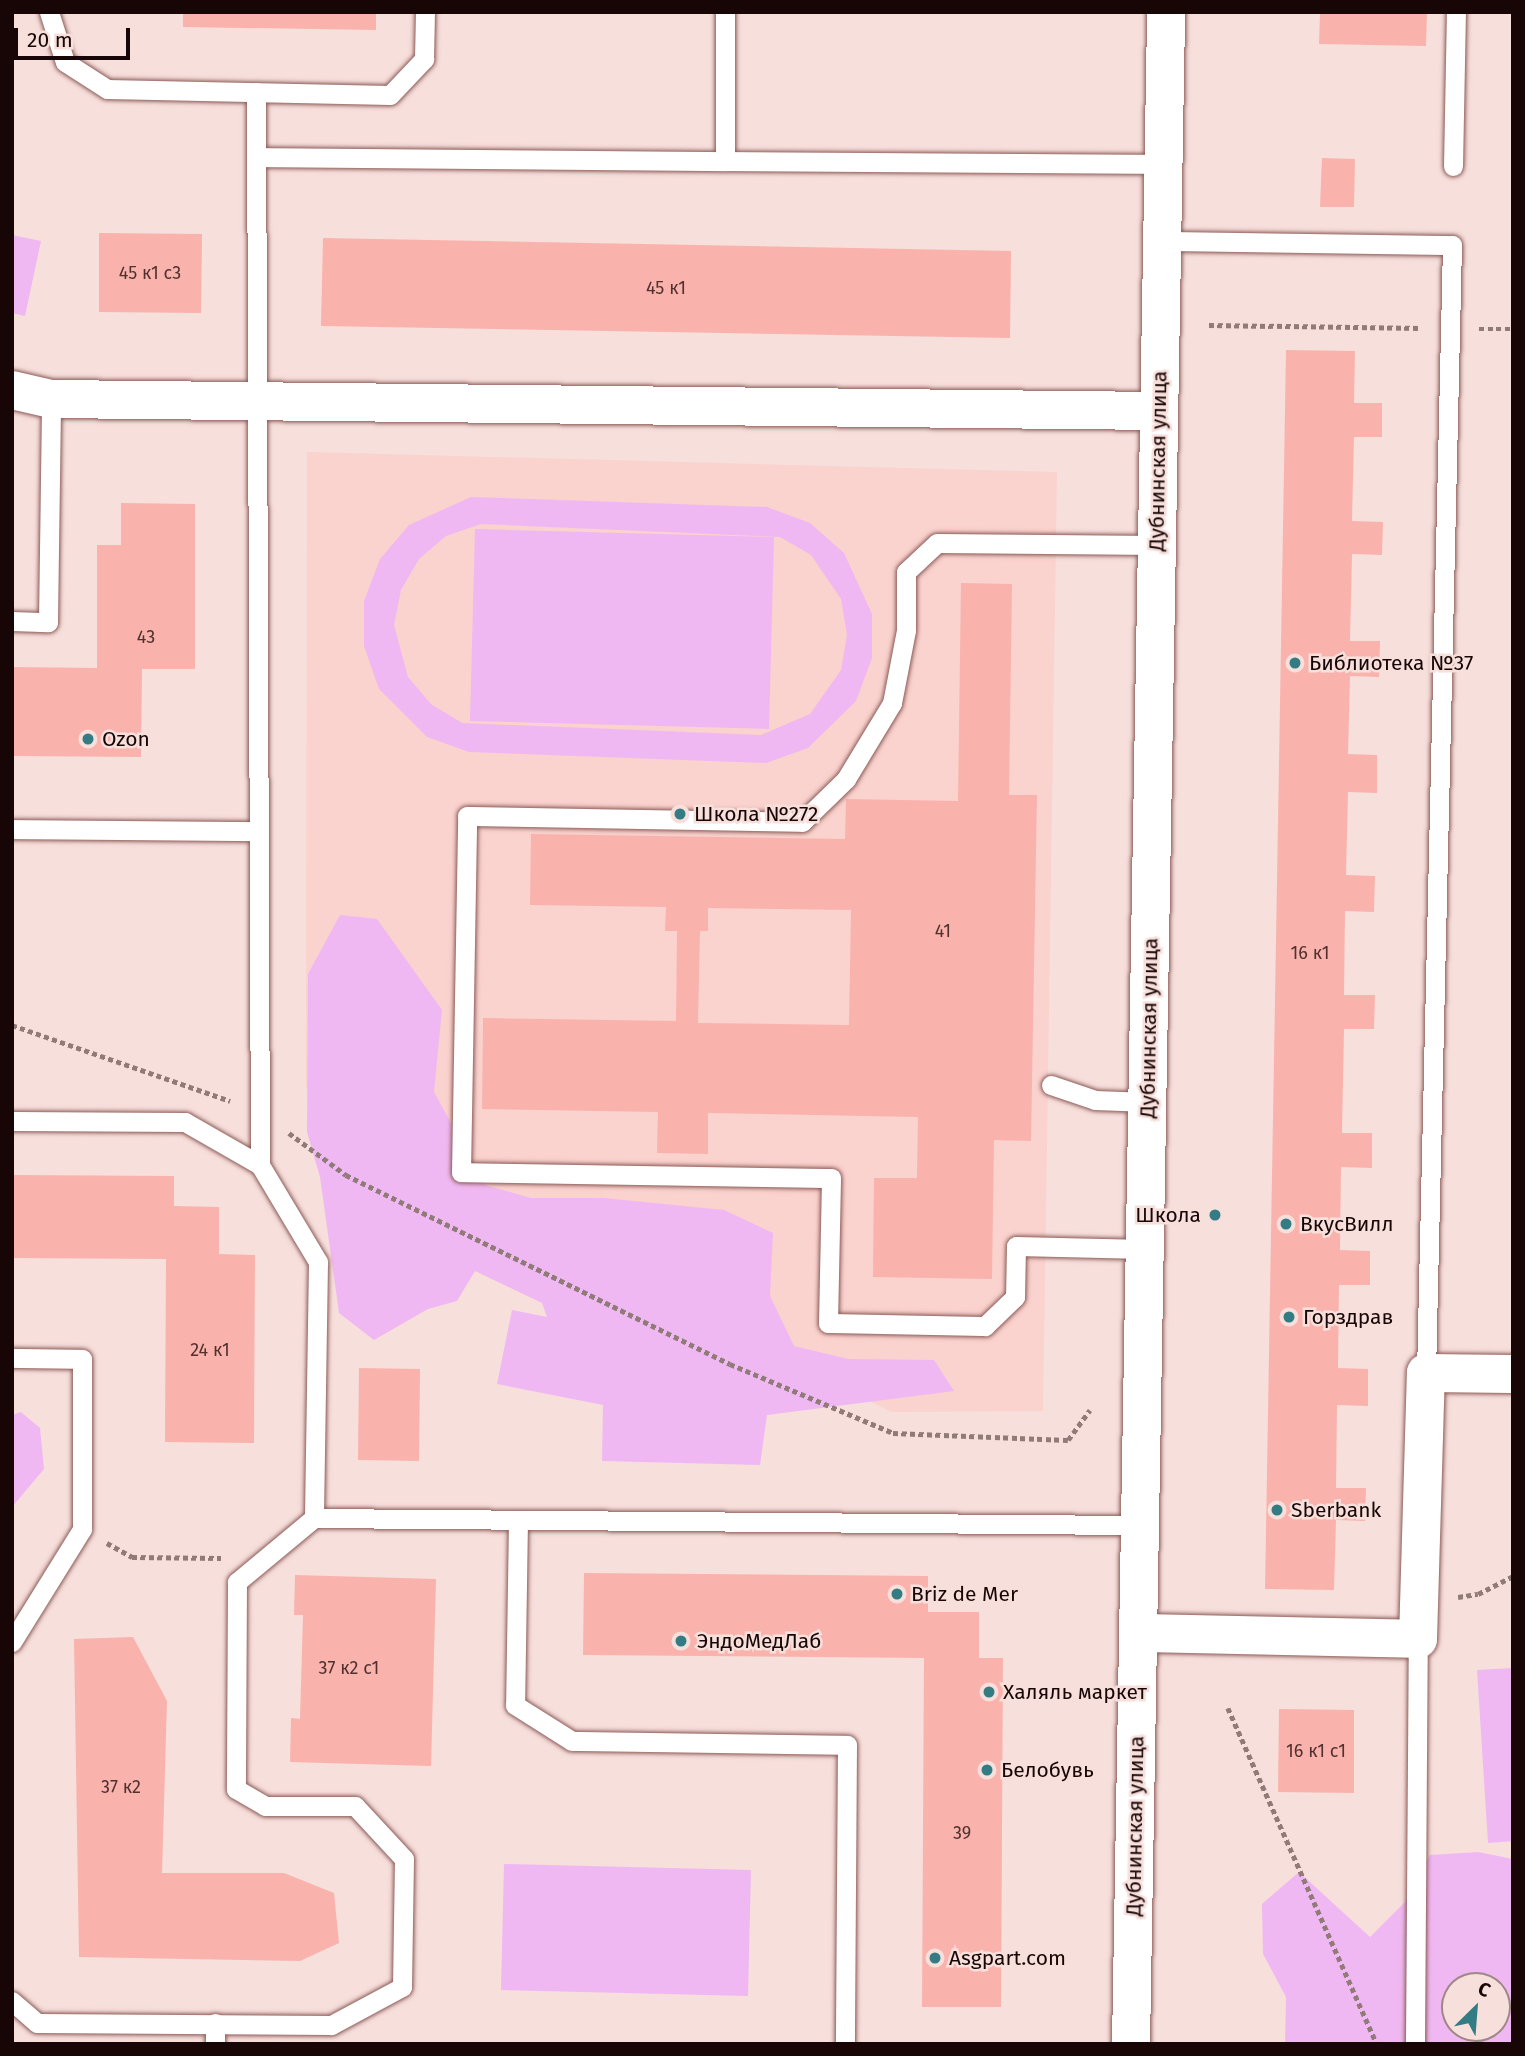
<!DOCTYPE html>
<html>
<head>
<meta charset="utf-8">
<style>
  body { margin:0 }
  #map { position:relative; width:1525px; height:2056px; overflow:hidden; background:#f7dfdc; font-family:"Fira Sans",sans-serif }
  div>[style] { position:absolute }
  .built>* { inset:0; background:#fad2ce }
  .green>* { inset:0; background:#f0b8f2 }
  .building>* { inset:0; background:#f9b3ac }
  .path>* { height:4.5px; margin-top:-2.25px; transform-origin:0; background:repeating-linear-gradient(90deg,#907b79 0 5px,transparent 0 8.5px) }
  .roads { filter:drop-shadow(0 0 2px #8b5a55) drop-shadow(0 0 2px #8b5a55) }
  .lane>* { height:19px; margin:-9.5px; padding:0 9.5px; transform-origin:9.5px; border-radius:9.5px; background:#fff }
  .street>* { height:38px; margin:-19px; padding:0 19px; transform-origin:19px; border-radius:19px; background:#fff }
  .secondary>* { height:38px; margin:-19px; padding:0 19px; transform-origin:19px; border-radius:19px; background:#fff }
  .dots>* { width:19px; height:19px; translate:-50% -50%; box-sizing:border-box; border:4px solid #f7dfdc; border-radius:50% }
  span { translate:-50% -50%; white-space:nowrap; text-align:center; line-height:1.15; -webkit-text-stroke:5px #f7dfdc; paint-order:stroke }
  .number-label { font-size:18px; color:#50312f }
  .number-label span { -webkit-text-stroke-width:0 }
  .street-label { font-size:21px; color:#170605 }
  .poi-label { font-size:21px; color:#170605 }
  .left { translate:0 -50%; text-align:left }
  .right { translate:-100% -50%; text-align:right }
  .frame { position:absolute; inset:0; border:14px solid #170605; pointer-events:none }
  .north { position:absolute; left:1441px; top:1972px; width:70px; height:70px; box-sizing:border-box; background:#f7dfdc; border:2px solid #9d8886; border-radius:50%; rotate:25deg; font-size:19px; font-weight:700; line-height:28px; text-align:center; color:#170605 }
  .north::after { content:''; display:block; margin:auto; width:24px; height:32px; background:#347c84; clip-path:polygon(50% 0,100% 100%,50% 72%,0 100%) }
  .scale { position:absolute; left:14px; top:28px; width:116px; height:32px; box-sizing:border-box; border:4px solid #170605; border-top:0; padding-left:9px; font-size:21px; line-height:24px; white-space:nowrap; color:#170605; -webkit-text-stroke:5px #f7dfdc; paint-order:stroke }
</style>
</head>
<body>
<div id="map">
  <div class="built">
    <i style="clip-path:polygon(307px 452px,1057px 472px,1043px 1411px,892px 1412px,559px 1249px,306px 1088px)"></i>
  </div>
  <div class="green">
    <i style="clip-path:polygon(12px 235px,41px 241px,25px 316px,12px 313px)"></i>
    <i style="clip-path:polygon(evenodd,471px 497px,767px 507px,810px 523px,844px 553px,872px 614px,872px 658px,856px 701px,808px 748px,766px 763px,469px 752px,427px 737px,379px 689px,364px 646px,364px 601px,380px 559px,409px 525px,471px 497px,481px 524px,780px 537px,811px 555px,841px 599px,847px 635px,841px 670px,810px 714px,761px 735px,462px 723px,431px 704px,408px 677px,394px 625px,401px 590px,419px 559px,446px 536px,481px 524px)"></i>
    <i style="clip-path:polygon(475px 529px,774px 537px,769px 729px,470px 721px)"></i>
    <i style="clip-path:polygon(340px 915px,377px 919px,442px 1010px,434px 1092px,485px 1185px,531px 1198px,604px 1198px,724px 1210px,773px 1233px,770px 1296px,794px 1346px,848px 1359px,934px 1360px,954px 1391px,767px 1415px,760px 1465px,602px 1461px,603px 1405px,497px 1384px,512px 1310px,547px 1317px,542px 1303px,475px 1271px,457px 1301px,428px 1309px,374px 1340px,339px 1313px,320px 1177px,307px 1132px,308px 974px)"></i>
    <i style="clip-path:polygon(21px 1412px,40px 1428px,44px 1469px,12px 1507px,12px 1415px)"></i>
    <i style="clip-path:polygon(1513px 1668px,1513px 1841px,1488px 1843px,1477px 1670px)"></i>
    <i style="clip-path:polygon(evenodd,1478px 1852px,1513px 1859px,1513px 2044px,1285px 2044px,1286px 1997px,1263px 1954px,1262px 1904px,1299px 1872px,1370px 1937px,1405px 1902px,1430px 1855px,1478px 1852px,1455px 1986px,1497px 1986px,1497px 2028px,1455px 2028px,1455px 1986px)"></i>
    <i style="clip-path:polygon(504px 1864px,751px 1870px,748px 1996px,501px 1990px)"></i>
  </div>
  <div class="building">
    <i style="clip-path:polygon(183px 12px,376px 12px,376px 30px,183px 27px)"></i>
    <i style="clip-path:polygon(1320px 12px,1427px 12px,1426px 46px,1319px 44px)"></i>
    <i style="clip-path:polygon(1322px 158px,1355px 159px,1354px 207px,1320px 207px)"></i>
    <i style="clip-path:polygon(99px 233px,202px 234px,201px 313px,99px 312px)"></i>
    <i style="clip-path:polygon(323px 238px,1011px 251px,1010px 338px,321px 326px)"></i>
    <i style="clip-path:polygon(1286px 350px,1355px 351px,1354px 403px,1382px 403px,1382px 437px,1354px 437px,1352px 521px,1383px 522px,1382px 555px,1352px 554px,1350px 641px,1380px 641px,1379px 677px,1350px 676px,1348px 754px,1377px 755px,1377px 793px,1348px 792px,1346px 875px,1375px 876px,1374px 912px,1345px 911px,1344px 995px,1375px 995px,1374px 1029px,1344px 1029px,1342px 1133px,1372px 1133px,1372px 1168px,1341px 1167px,1340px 1250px,1370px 1251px,1370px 1285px,1339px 1285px,1338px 1368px,1368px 1369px,1368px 1406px,1337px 1405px,1336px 1488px,1366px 1488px,1365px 1521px,1336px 1520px,1334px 1590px,1265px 1589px)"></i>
    <i style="clip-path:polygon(121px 503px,195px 504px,195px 669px,142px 669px,141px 757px,12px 756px,12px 667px,97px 668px,97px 545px,121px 545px)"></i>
    <i style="clip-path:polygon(evenodd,961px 583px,1012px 584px,1009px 795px,1037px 795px,1031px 1141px,994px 1140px,992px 1279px,873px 1277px,874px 1178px,917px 1178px,918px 1117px,708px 1113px,708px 1154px,657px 1153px,658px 1112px,482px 1109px,483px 1018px,676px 1021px,677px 931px,665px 931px,666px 907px,530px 905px,531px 834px,845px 839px,846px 799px,958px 801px,961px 583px,708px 908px,851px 910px,849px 1025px,698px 1023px,700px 931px,708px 931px,708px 908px)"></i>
    <i style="clip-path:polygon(12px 1175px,174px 1176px,174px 1206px,219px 1207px,219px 1254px,255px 1255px,254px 1443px,165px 1442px,166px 1259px,12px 1258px)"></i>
    <i style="clip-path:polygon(359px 1368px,420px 1369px,419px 1461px,358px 1460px)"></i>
    <i style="clip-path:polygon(584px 1573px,928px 1576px,928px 1612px,979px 1612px,979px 1658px,1003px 1658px,1001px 2007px,922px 2007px,924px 1658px,583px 1655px)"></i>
    <i style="clip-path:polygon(295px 1575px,436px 1579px,431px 1766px,290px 1762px,291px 1718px,300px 1719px,303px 1615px,294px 1615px)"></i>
    <i style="clip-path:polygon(133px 1637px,167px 1701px,162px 1873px,284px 1873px,334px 1893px,339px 1943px,300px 1961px,79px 1957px,74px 1639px)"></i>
    <i style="clip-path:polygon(1279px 1709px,1354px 1710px,1354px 1793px,1278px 1792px)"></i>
  </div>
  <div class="path">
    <i style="left:1209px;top:325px;width:212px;rotate:0.8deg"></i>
    <i style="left:1479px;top:329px;width:34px"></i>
    <i style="left:12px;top:1025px;width:231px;rotate:19.2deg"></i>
    <i style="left:289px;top:1133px;width:71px;rotate:36.4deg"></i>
    <i style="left:346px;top:1175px;width:428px;rotate:26.2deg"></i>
    <i style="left:730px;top:1364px;width:177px;rotate:22.9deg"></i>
    <i style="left:893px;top:1433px;width:175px;rotate:2.3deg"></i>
    <i style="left:1068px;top:1440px;width:37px;rotate:-54deg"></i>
    <i style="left:107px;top:1543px;width:29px;rotate:29deg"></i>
    <i style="left:132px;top:1557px;width:89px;rotate:0.6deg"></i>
    <i style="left:1458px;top:1597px;width:20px;rotate:-9deg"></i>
    <i style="left:1478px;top:1594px;width:39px;rotate:-27deg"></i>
    <i style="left:1228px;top:1708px;width:368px;rotate:66.1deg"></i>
  </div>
  <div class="roads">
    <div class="lane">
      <i style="left:49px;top:12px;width:52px;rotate:72.3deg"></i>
      <i style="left:65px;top:62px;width:50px;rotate:32.7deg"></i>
      <i style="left:107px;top:89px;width:283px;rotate:1.2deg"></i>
      <i style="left:390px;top:95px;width:50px;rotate:-46.6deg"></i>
      <i style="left:424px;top:59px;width:47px;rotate:-88.8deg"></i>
      <i style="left:725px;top:12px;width:149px;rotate:90deg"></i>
      <i style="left:725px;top:161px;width:438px;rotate:0.4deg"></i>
      <i style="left:256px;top:92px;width:1073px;rotate:89.79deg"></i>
      <i style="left:257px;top:157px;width:468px;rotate:0.5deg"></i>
      <i style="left:1453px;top:166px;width:154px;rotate:-88.9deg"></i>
      <i style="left:1162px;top:241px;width:290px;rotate:0.8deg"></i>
      <i style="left:1452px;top:245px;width:1128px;rotate:91.32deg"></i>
      <i style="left:12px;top:621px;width:36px;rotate:2deg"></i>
      <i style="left:48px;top:622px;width:223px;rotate:-89.2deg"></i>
      <i style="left:12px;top:829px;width:245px;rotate:0.5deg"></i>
      <i style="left:1051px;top:1085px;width:46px;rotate:18.8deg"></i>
      <i style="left:1095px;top:1100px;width:53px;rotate:2.2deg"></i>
      <i style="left:12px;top:1121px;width:173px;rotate:0.3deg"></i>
      <i style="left:185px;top:1122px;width:86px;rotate:29.8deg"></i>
      <i style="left:260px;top:1165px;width:113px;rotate:59.1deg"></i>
      <i style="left:318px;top:1262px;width:256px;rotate:90.9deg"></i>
      <i style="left:314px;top:1518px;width:100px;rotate:140.3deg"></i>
      <i style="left:237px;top:1582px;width:207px;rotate:90.3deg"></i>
      <i style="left:236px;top:1789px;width:34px;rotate:30deg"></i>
      <i style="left:265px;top:1806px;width:90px"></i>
      <i style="left:355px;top:1806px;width:72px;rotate:47.2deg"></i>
      <i style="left:404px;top:1859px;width:128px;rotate:90.9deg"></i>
      <i style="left:402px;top:1987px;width:81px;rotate:151.8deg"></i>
      <i style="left:331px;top:2025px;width:294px;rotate:-179.6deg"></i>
      <i style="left:37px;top:2023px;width:33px;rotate:-139deg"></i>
      <i style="left:1145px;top:1249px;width:129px;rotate:-178.7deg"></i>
      <i style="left:1016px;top:1246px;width:51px;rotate:91.1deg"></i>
      <i style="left:1015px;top:1297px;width:42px;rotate:136deg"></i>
      <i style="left:985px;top:1326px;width:157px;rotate:-178.9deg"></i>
      <i style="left:828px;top:1323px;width:145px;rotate:-88.8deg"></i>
      <i style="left:831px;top:1178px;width:370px;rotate:-179.1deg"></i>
      <i style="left:461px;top:1172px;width:356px;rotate:-89deg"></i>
      <i style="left:467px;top:816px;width:335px;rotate:1deg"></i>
      <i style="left:802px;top:822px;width:62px;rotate:-44.3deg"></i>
      <i style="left:846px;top:779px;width:89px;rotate:-58.8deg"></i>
      <i style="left:892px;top:703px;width:74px;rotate:-79.1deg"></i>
      <i style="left:906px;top:630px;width:58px;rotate:-90deg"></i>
      <i style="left:906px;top:572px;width:42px;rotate:-43.1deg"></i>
      <i style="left:937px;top:543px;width:220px;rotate:0.5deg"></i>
      <i style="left:12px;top:1358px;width:70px;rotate:0.8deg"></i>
      <i style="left:82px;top:1359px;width:170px;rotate:90deg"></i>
      <i style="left:82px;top:1529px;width:133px;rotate:121.8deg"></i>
      <i style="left:314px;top:1518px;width:826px;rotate:0.49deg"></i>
      <i style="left:518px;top:1520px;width:185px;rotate:90.9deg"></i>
      <i style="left:515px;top:1705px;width:67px;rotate:32.3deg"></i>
      <i style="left:572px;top:1741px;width:275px;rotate:0.8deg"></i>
      <i style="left:847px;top:1745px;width:299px;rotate:90.4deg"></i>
      <i style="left:215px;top:2044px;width:21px;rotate:-90deg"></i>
      <i style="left:1415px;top:2044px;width:405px;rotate:-89.6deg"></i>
    </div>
    <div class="street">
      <i style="left:12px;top:390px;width:40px;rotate:13deg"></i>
      <i style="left:51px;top:399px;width:1108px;rotate:0.62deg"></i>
      <i style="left:1139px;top:1633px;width:279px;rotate:1.2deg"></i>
      <i style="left:1418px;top:1639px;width:266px;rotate:-88.3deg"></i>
      <i style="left:1426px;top:1373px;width:87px;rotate:0.7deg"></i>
    </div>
    <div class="secondary">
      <i style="left:1131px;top:2044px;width:2032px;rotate:-89.01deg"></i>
    </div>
  </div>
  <div class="dots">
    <i style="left:1295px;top:663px;background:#347c84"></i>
    <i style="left:88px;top:739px;background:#347c84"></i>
    <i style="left:680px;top:814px;background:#347c84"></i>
    <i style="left:1215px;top:1215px;background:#347c84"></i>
    <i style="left:1286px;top:1224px;background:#347c84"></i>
    <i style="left:1289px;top:1317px;background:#347c84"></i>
    <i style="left:1277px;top:1510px;background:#347c84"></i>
    <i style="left:897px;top:1594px;background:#347c84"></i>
    <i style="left:681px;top:1641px;background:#347c84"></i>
    <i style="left:989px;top:1692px;background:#347c84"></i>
    <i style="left:987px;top:1770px;background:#347c84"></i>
    <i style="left:935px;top:1958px;background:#347c84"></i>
  </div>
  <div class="number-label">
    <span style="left:150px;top:273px">45 к1 с3</span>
    <span style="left:666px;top:288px">45 к1</span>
    <span style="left:146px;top:637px">43</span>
    <span style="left:943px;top:931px">41</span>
    <span style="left:1310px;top:953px">16 к1</span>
    <span style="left:210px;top:1350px">24 к1</span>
    <span style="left:349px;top:1668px">37 к2 с1</span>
    <span style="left:1316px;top:1751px">16 к1 с1</span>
    <span style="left:121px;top:1787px">37 к2</span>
    <span style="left:962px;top:1833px">39</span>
  </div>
  <div class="street-label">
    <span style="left:1158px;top:461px;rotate:-89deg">Дубнинская улица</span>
    <span style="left:1149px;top:1028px;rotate:-89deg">Дубнинская улица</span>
    <span style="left:1135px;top:1826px;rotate:-89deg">Дубнинская улица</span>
  </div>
  <div class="poi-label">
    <span class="left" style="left:1309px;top:663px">Библиотека №37</span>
    <span class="left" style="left:102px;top:739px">Ozon</span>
    <span class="left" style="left:694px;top:814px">Школа №272</span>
    <span class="right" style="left:1201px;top:1215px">Школа</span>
    <span class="left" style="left:1300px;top:1224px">ВкусВилл</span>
    <span class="left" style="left:1303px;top:1317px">Горздрав</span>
    <span class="left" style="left:1291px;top:1510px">Sberbank</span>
    <span class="left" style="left:911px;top:1594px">Briz de Mer</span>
    <span class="left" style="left:697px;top:1641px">ЭндоМедЛаб</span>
    <span class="left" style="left:1003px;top:1692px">Халяль маркет</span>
    <span class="left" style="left:1001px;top:1770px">Белобувь</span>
    <span class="left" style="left:949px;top:1958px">Asgpart.com</span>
  </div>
  <div class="frame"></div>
  <div class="north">С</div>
  <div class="scale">20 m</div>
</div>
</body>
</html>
